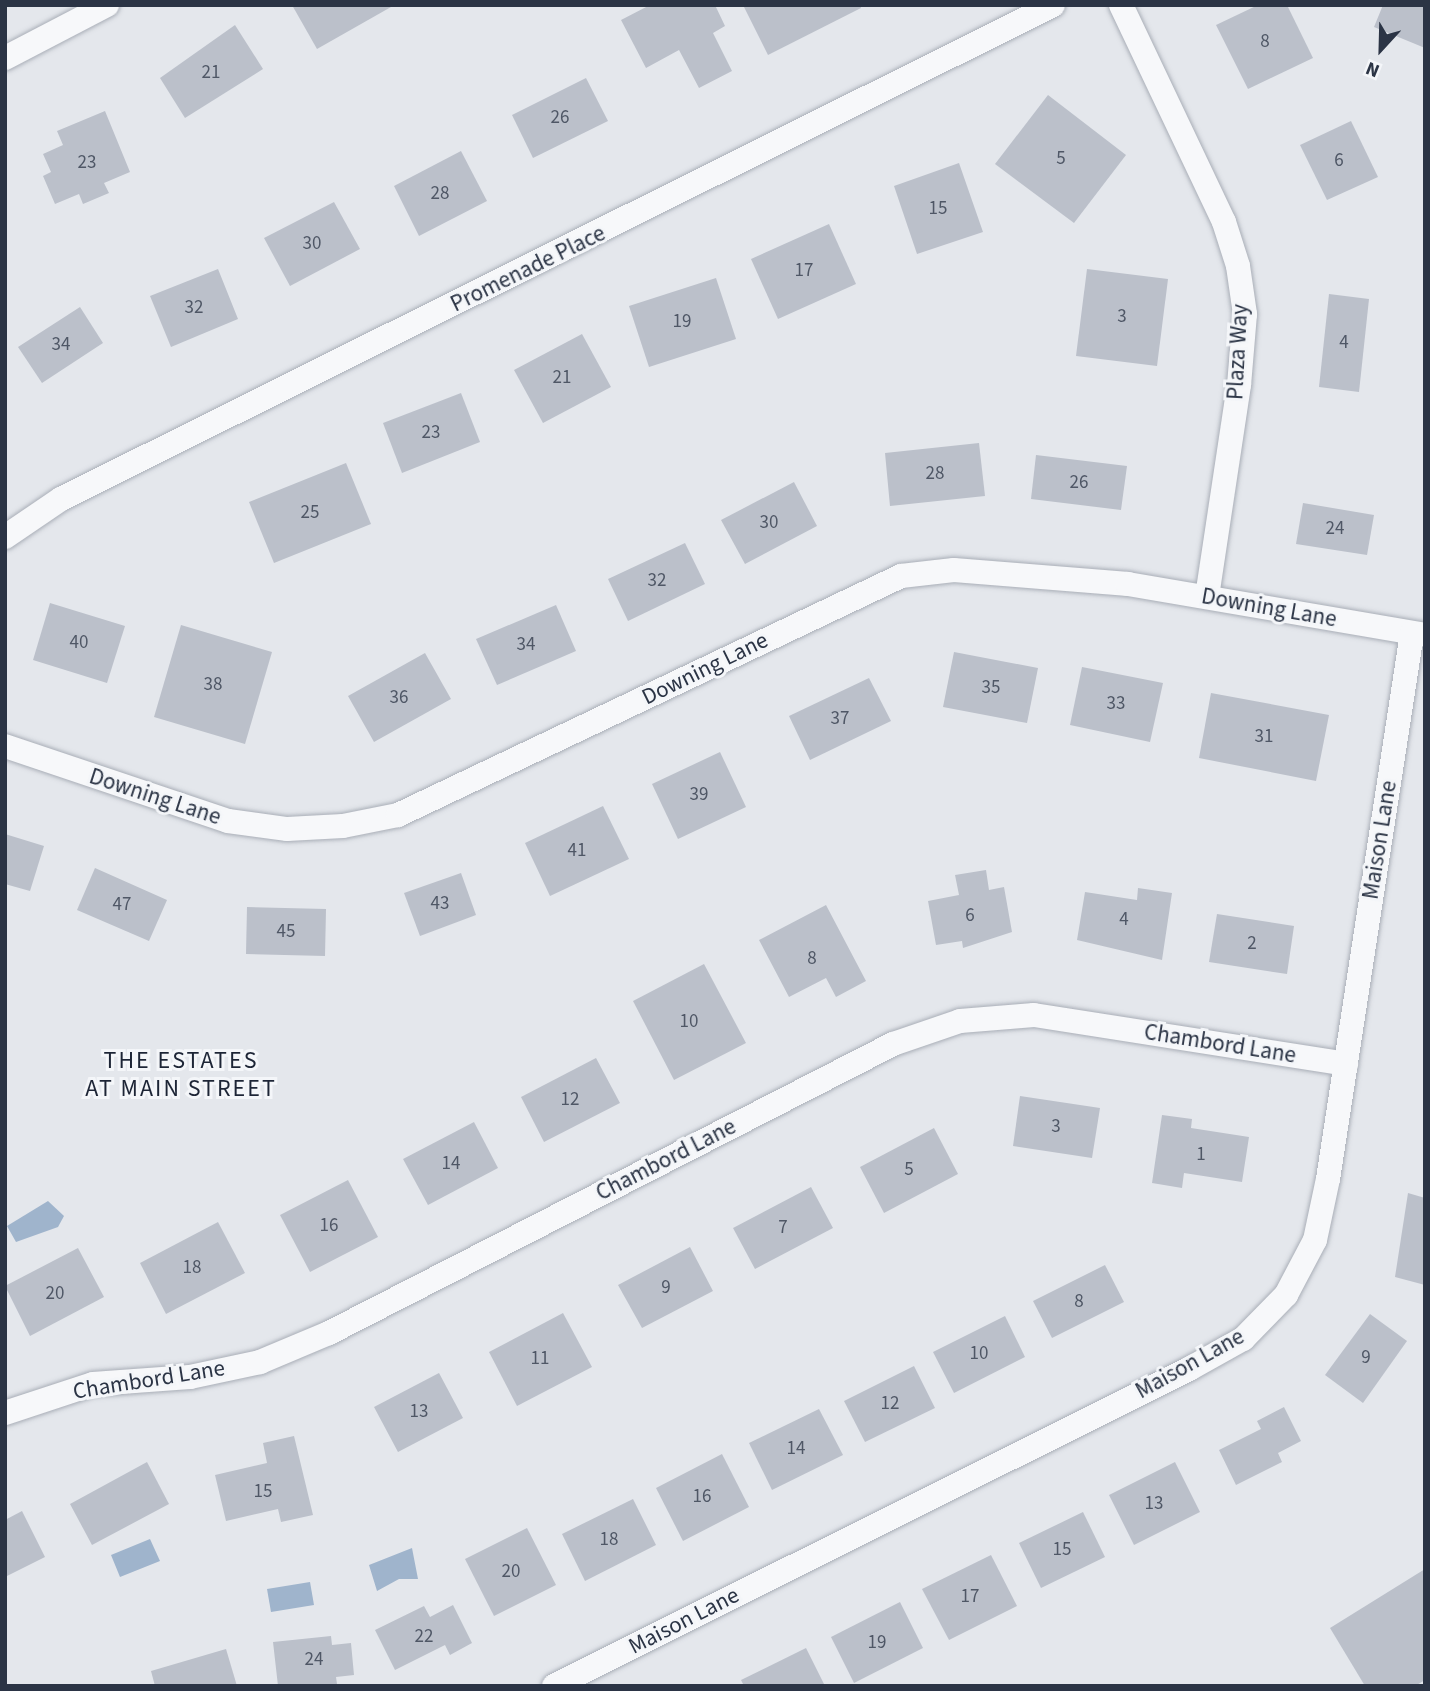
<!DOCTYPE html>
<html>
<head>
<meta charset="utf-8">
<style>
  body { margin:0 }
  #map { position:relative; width:1430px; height:1691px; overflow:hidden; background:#e4e7ec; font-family:"Source Sans 3",sans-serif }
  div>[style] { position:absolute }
  .water>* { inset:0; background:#9fb4cc }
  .building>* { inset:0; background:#bbc0ca }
  .roads { filter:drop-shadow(0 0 2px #a9aeb7) drop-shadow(0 0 2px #a9aeb7) }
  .street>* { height:24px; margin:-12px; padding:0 12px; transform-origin:12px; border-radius:12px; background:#f7f8fa }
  span { translate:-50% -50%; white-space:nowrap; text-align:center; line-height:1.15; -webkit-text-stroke:6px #f4f6f9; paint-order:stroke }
  .number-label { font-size:19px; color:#4f5766 }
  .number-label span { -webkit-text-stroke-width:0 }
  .street-label { font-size:23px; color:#2b3445 }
  .neighbourhood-label { font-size:24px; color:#1d2536; letter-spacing:2px }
  .frame { position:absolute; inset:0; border:7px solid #2b3445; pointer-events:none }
  .north { position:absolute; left:1346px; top:14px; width:70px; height:70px; -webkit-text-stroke:5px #f4f6f9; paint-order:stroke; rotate:202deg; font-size:19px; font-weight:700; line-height:28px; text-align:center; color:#2b3445 }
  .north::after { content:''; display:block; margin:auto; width:24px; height:32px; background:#2b3445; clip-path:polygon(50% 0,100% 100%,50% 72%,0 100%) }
</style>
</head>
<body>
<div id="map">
  <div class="water">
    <i style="clip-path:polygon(48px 1201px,64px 1216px,58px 1227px,16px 1242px,7px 1226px)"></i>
    <i style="clip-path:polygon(150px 1539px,160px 1561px,120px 1577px,111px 1555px)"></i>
    <i style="clip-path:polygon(412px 1548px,418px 1579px,399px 1579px,377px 1591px,369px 1565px)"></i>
    <i style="clip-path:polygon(310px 1582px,314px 1605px,271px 1612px,267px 1589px)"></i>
  </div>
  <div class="building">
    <i style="clip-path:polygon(292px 5px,390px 5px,391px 7px,317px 49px)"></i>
    <i style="clip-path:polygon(650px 5px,715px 5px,725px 26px,713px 33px,732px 71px,699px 88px,679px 50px,646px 68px,621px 20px)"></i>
    <i style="clip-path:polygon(743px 5px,860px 5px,861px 8px,768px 55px)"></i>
    <i style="clip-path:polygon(1258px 5px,1287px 5px,1313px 58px,1248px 89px,1216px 25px)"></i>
    <i style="clip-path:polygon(1383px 5px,1425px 5px,1425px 48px,1374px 27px)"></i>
    <i style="clip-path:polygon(235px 25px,263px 69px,185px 118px,160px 78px)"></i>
    <i style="clip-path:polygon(586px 78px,608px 121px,533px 158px,512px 115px)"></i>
    <i style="clip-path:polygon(1048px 95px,1126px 155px,1074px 223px,995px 164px)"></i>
    <i style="clip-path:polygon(105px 111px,130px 172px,104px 183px,109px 193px,83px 204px,79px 194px,55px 204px,43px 176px,51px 172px,43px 154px,63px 145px,57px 131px)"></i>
    <i style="clip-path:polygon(1351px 121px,1378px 177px,1327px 200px,1300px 145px)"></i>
    <i style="clip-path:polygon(461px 151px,487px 201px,419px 236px,394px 186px)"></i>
    <i style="clip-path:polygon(959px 163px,983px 232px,917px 254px,894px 186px)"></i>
    <i style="clip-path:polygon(334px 202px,360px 249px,290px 286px,264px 238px)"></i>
    <i style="clip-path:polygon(829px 224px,856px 284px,778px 319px,751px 259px)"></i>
    <i style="clip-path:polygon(218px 269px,238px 319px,171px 347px,150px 296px)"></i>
    <i style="clip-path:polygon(1087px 269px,1168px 279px,1157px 366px,1076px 356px)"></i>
    <i style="clip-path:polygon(716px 278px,736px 339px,649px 367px,629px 306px)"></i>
    <i style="clip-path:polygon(1329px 294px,1369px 299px,1359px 392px,1319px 387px)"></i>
    <i style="clip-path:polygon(80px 307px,103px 343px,42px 383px,18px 347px)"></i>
    <i style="clip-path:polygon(582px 334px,611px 387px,543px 423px,514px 370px)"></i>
    <i style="clip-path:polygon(461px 393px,480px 442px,402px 473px,383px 423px)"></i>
    <i style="clip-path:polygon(979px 443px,985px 496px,890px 506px,885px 453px)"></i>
    <i style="clip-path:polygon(1036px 455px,1127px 466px,1121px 510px,1031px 499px)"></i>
    <i style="clip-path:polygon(346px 463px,371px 524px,274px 563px,249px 502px)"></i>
    <i style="clip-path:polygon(794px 482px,817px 526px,745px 564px,721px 520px)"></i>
    <i style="clip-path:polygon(1303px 503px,1374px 515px,1367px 555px,1296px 544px)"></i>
    <i style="clip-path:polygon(685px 543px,705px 584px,628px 621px,608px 579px)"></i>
    <i style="clip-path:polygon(50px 603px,125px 626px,107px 683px,33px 660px)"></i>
    <i style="clip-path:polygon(556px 605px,576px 651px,497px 685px,476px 639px)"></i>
    <i style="clip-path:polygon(181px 625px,272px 652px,245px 744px,154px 717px)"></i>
    <i style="clip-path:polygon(954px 652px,1038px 668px,1027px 723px,943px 707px)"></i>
    <i style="clip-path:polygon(425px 653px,451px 699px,374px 742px,348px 696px)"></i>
    <i style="clip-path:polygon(1082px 667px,1163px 683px,1150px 742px,1070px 725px)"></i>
    <i style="clip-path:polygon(869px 678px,891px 721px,810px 760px,789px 716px)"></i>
    <i style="clip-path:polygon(1211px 693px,1329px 715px,1316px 781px,1199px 758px)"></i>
    <i style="clip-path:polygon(720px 752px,746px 807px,678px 839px,652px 784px)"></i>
    <i style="clip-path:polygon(603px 806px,629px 859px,550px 896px,525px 843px)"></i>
    <i style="clip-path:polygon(5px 834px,44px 846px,30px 891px,5px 884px)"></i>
    <i style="clip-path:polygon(95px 868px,167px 900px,149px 941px,77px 910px)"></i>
    <i style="clip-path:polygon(986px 870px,989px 890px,1004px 887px,1012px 932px,963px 948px,962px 941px,936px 945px,928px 901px,959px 895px,955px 875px)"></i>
    <i style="clip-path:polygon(461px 873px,476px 915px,420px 936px,404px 893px)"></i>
    <i style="clip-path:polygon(1138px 888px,1172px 893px,1162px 960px,1077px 940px,1085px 892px,1137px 900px)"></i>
    <i style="clip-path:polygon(826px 905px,866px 981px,836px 997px,826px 978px,789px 997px,759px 940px)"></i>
    <i style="clip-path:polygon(247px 907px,326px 909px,325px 956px,246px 954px)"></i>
    <i style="clip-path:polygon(1217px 914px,1294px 926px,1287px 974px,1209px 962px)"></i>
    <i style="clip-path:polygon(704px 964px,746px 1043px,674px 1080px,633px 1001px)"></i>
    <i style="clip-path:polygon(596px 1058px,620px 1103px,544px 1142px,521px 1097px)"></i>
    <i style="clip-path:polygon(1020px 1096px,1100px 1108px,1092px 1158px,1013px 1146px)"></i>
    <i style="clip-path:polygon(1162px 1115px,1192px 1119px,1191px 1128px,1249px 1137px,1242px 1182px,1184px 1173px,1182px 1188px,1152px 1183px)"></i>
    <i style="clip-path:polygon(474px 1122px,498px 1168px,428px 1205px,403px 1159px)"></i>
    <i style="clip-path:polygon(934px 1128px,958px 1174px,884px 1213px,860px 1167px)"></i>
    <i style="clip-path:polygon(348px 1180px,378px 1237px,310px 1272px,280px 1215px)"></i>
    <i style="clip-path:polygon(811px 1187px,833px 1228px,755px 1269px,733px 1228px)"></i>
    <i style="clip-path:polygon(1408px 1193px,1425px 1198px,1425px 1285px,1395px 1277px)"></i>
    <i style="clip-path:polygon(218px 1222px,245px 1273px,166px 1314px,140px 1263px)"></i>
    <i style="clip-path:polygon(690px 1247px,713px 1291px,642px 1328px,618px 1285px)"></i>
    <i style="clip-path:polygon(78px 1248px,104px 1297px,30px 1336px,5px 1286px)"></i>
    <i style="clip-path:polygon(1105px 1265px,1124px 1302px,1052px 1338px,1033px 1301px)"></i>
    <i style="clip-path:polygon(563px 1313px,592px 1367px,517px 1406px,489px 1352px)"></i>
    <i style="clip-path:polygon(1370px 1314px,1407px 1341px,1363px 1403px,1325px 1375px)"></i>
    <i style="clip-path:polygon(1005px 1316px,1025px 1357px,954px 1393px,933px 1352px)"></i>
    <i style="clip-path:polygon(914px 1366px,935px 1408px,865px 1442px,844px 1401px)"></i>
    <i style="clip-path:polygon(439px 1373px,463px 1418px,398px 1452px,374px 1407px)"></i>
    <i style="clip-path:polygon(1284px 1407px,1301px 1441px,1278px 1453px,1282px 1462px,1236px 1485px,1219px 1450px,1261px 1429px,1257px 1421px)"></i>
    <i style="clip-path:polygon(819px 1409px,843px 1455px,772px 1490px,749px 1443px)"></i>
    <i style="clip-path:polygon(294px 1436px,313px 1515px,281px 1522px,278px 1509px,226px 1521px,215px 1475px,267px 1463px,263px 1443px)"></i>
    <i style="clip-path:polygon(722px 1454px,749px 1507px,683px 1541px,656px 1488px)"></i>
    <i style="clip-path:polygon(147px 1462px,169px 1504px,92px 1545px,70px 1504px)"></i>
    <i style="clip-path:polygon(1175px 1462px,1200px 1512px,1134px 1545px,1109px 1495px)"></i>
    <i style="clip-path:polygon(633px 1499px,656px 1545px,585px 1581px,562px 1534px)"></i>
    <i style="clip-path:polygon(22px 1511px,45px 1557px,5px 1577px,5px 1520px)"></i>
    <i style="clip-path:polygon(1083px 1512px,1105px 1557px,1041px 1588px,1019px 1543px)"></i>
    <i style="clip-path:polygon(527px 1528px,556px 1585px,494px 1616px,465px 1559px)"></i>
    <i style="clip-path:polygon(991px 1555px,1017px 1606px,949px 1640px,922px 1589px)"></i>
    <i style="clip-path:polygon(1425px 1569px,1425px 1680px,1415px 1686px,1365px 1686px,1330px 1628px)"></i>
    <i style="clip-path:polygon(900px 1602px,923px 1648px,854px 1683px,831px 1637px)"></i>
    <i style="clip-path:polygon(453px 1605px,472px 1643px,450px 1655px,445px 1645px,395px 1670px,375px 1630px,424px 1606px,430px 1617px)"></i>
    <i style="clip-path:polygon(331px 1636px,332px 1645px,351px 1643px,354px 1675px,336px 1677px,337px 1684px,278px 1686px,273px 1642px)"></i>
    <i style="clip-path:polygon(806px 1648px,825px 1686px,744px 1686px,741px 1680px)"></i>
    <i style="clip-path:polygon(226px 1649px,237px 1686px,155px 1686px,151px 1671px)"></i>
  </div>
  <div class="roads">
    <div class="street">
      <i style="left:1121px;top:5px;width:240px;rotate:64.6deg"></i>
      <i style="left:1224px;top:222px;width:46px;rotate:72.3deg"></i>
      <i style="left:1238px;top:266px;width:49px;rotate:81.7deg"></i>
      <i style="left:1245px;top:314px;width:71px;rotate:94.8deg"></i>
      <i style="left:1239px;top:385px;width:213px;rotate:98.6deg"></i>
      <i style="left:5px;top:58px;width:115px;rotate:-27.5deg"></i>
      <i style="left:5px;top:537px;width:68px;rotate:-34.2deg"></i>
      <i style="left:61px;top:499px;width:1108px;rotate:-26.47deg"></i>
      <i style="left:5px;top:746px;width:235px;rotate:18.6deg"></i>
      <i style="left:228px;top:821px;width:60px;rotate:7.7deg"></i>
      <i style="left:287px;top:829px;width:56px;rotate:-3.1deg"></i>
      <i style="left:343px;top:826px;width:56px;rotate:-11.3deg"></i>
      <i style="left:398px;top:815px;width:557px;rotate:-25.41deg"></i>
      <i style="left:901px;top:576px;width:53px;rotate:-6.5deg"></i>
      <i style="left:954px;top:570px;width:175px;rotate:4.6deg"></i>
      <i style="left:1128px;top:584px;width:301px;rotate:9.7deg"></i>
      <i style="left:5px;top:1413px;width:93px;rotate:-18.2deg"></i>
      <i style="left:93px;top:1384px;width:97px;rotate:-4.1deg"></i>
      <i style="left:190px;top:1377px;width:72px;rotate:-12.1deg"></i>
      <i style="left:260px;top:1362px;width:75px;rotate:-22.8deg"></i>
      <i style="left:329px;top:1333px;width:634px;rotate:-27.13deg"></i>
      <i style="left:893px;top:1044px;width:71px;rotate:-18.9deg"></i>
      <i style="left:960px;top:1021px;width:74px;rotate:-4.6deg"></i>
      <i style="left:1034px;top:1015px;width:316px;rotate:8.9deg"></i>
      <i style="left:554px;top:1686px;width:710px;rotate:-26.53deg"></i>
      <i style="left:1189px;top:1369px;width:62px;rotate:-29.1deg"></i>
      <i style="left:1243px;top:1339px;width:62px;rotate:-45.7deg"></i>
      <i style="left:1286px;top:1295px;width:62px;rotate:-62.2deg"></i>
      <i style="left:1315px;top:1240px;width:62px;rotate:-78deg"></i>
      <i style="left:1328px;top:1179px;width:552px;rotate:-81.25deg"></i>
    </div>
  </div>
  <div class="number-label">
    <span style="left:1265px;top:42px">8</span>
    <span style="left:211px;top:73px">21</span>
    <span style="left:560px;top:118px">26</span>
    <span style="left:1061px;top:159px">5</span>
    <span style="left:1339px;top:161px">6</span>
    <span style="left:87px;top:163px">23</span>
    <span style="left:440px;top:194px">28</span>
    <span style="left:938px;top:209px">15</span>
    <span style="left:312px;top:244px">30</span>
    <span style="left:804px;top:271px">17</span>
    <span style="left:194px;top:308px">32</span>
    <span style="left:1122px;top:317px">3</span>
    <span style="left:682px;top:322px">19</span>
    <span style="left:1344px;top:343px">4</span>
    <span style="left:61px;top:345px">34</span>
    <span style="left:562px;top:378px">21</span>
    <span style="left:431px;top:433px">23</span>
    <span style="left:935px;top:474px">28</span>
    <span style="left:1079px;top:483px">26</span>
    <span style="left:310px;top:513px">25</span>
    <span style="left:769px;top:523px">30</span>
    <span style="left:1335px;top:529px">24</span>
    <span style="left:657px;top:581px">32</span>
    <span style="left:79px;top:643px">40</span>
    <span style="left:526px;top:645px">34</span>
    <span style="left:213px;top:685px">38</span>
    <span style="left:991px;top:688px">35</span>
    <span style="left:399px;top:698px">36</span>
    <span style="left:1116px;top:704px">33</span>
    <span style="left:840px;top:719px">37</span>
    <span style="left:1264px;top:737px">31</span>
    <span style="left:699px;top:795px">39</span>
    <span style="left:577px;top:851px">41</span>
    <span style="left:440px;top:904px">43</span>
    <span style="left:122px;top:905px">47</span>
    <span style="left:970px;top:916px">6</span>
    <span style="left:1124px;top:920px">4</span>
    <span style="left:286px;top:932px">45</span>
    <span style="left:1252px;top:944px">2</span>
    <span style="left:812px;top:959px">8</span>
    <span style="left:689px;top:1022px">10</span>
    <span style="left:570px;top:1100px">12</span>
    <span style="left:1056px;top:1127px">3</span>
    <span style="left:1201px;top:1155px">1</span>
    <span style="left:451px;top:1164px">14</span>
    <span style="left:909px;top:1170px">5</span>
    <span style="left:329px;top:1226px">16</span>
    <span style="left:783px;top:1228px">7</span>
    <span style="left:192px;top:1268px">18</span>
    <span style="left:666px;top:1288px">9</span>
    <span style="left:55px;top:1294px">20</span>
    <span style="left:1079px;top:1302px">8</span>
    <span style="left:979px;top:1354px">10</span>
    <span style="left:1366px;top:1358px">9</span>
    <span style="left:540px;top:1359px">11</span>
    <span style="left:890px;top:1404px">12</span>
    <span style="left:419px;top:1412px">13</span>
    <span style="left:796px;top:1449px">14</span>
    <span style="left:263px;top:1492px">15</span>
    <span style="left:702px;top:1497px">16</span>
    <span style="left:1154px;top:1504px">13</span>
    <span style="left:609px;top:1540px">18</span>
    <span style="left:1062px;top:1550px">15</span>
    <span style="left:511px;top:1572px">20</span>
    <span style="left:970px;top:1597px">17</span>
    <span style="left:424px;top:1637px">22</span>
    <span style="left:877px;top:1643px">19</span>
    <span style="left:314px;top:1660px">24</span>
  </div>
  <div class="street-label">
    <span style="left:528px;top:269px;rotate:-26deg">Promenade Place</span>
    <span style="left:1238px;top:352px;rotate:-87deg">Plaza Way</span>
    <span style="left:1269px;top:608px;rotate:10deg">Downing Lane</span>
    <span style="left:705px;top:669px;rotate:-26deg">Downing Lane</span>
    <span style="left:155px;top:797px;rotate:18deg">Downing Lane</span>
    <span style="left:1380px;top:840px;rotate:-81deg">Maison Lane</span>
    <span style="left:1220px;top:1044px;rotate:9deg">Chambord Lane</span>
    <span style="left:666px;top:1160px;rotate:-27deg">Chambord Lane</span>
    <span style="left:1190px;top:1364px;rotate:-29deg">Maison Lane</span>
    <span style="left:149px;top:1380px;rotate:-9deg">Chambord Lane</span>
    <span style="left:684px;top:1621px;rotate:-27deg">Maison Lane</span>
  </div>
  <div class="neighbourhood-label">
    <span style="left:181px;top:1075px">THE ESTATES<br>AT MAIN STREET</span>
  </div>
  <div class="frame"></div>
  <div class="north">N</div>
</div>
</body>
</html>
